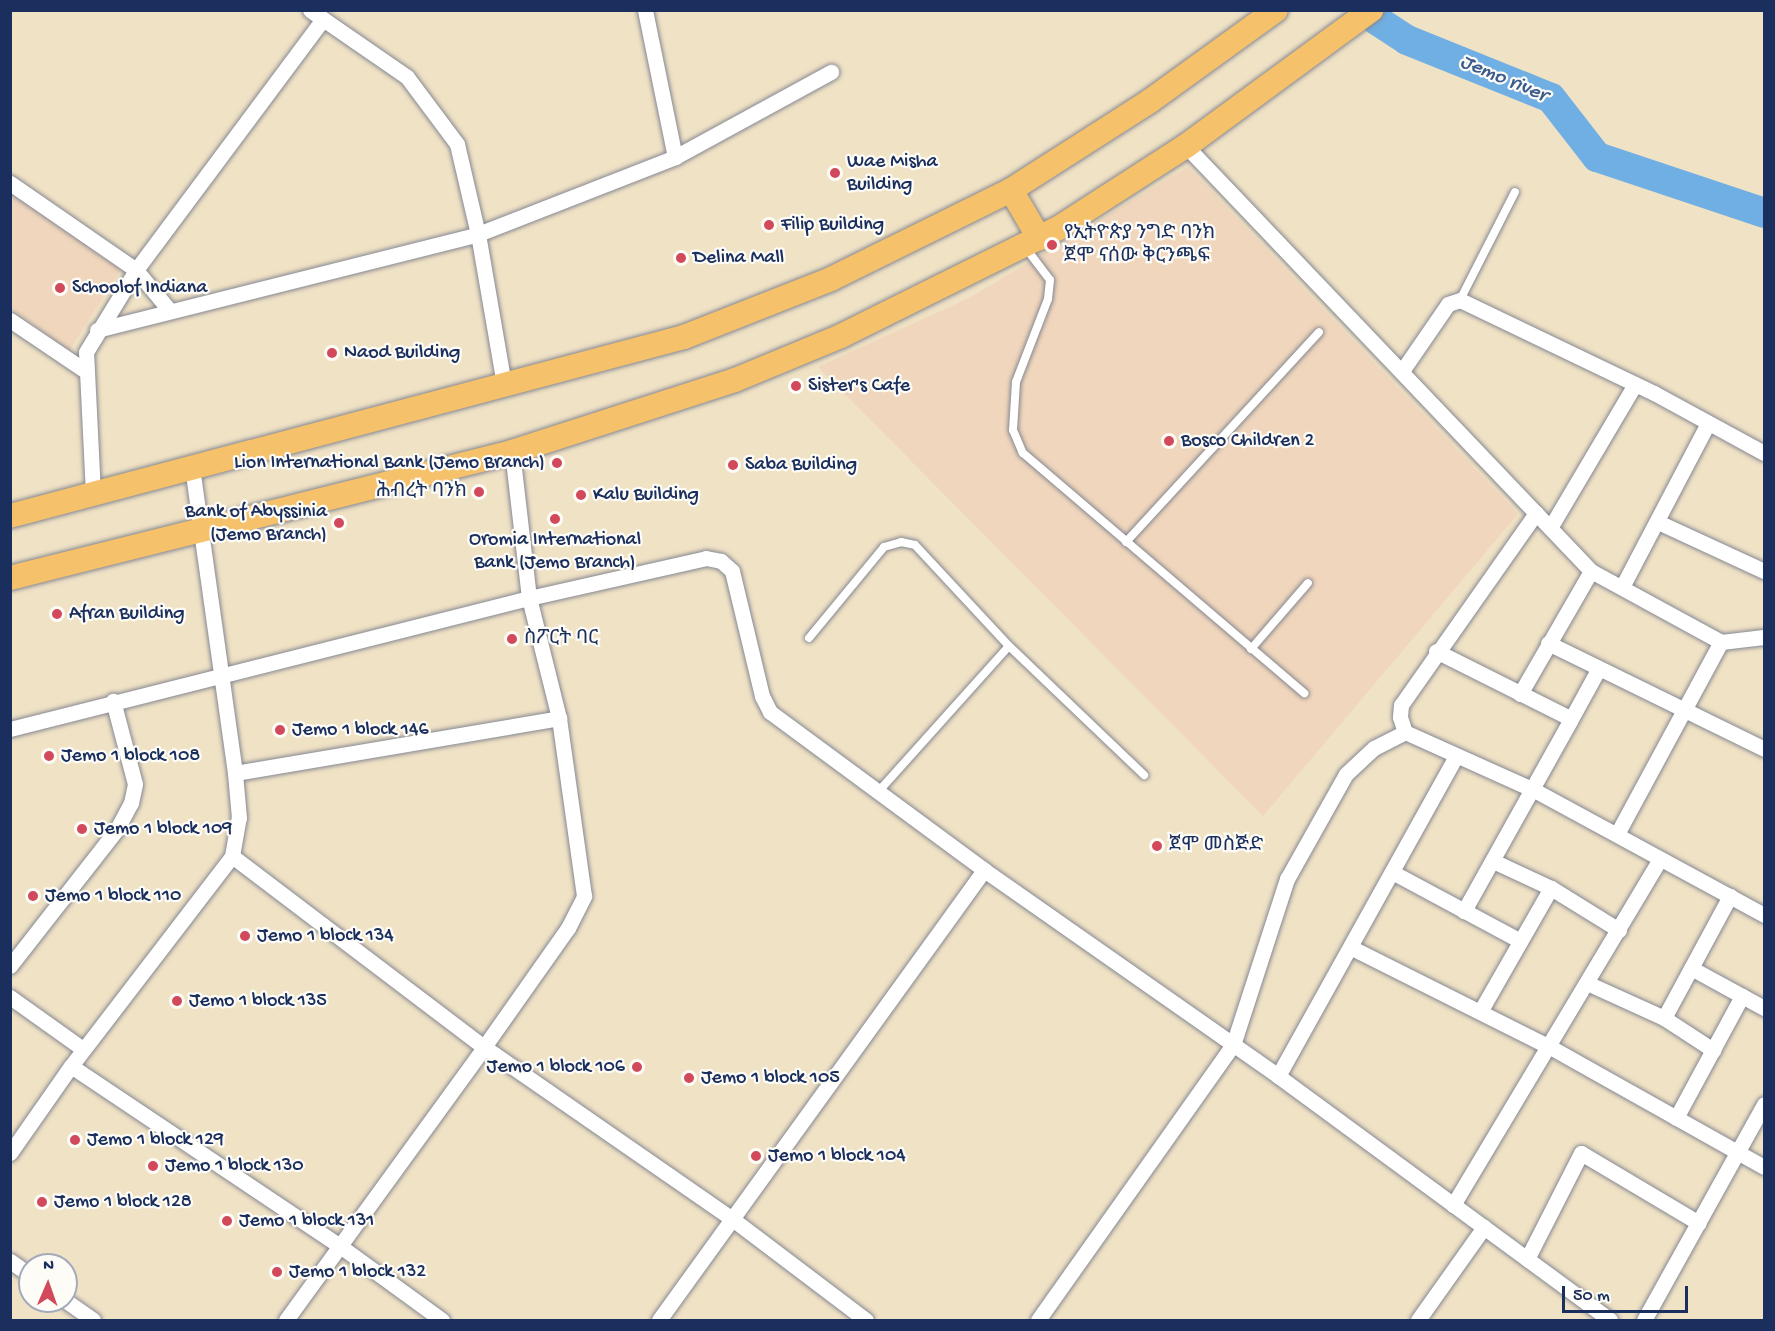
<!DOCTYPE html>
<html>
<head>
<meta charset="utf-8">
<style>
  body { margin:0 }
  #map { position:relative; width:1775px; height:1331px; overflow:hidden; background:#f0e2c5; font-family:"Gochi Hand","Noto Sans Ethiopic",sans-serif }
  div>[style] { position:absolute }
  .built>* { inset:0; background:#f0d6bc }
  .river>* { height:30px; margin:-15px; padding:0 15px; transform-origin:15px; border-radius:15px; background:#70afe3 }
  .roads { filter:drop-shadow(0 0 2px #868892) drop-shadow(0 0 2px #868892) }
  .service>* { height:8px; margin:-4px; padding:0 4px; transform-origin:4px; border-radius:4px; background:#fff }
  .minor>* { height:15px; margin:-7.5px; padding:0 7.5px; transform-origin:7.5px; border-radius:7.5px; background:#fff }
  .primary>* { height:24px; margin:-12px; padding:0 12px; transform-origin:12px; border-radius:12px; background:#f6c16b }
  .dots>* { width:16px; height:16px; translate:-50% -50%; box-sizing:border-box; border:3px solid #fdfcf7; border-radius:50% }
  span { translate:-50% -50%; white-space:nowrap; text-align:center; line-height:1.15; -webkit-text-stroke:4.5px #fdfcf7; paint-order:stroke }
  .poi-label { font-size:20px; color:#1b2f5e }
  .left { translate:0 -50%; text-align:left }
  .right { translate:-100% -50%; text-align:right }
  .water-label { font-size:21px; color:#395c8d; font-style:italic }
  .frame { position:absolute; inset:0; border:12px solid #1b2f5e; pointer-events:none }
  .north { position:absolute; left:18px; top:1253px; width:60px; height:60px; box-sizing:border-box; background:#fdfcf7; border:2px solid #a3aaba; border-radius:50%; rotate:2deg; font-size:16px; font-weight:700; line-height:24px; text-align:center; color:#1b2f5e }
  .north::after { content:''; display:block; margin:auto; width:21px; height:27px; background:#d1495b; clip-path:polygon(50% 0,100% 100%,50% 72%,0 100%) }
  .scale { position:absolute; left:1562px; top:1286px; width:126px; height:27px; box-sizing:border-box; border:3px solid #1b2f5e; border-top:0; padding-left:8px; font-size:18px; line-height:21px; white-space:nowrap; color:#1b2f5e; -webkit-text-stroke:4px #fdfcf7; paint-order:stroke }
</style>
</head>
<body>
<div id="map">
  <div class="built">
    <i style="clip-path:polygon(1188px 167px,1518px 514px,1263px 816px,818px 367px,969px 298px)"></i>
    <i style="clip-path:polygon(11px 191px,122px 268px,69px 351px,11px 308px)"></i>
  </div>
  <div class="river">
    <i style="left:1361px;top:10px;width:55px;rotate:33.1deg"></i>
    <i style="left:1407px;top:40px;width:155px;rotate:21.9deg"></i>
    <i style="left:1551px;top:98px;width:75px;rotate:52.1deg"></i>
    <i style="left:1597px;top:157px;width:176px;rotate:18.5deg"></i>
  </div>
  <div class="roads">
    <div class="service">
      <i style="left:1025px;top:247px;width:41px;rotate:52.9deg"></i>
      <i style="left:1050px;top:280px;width:19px;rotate:96deg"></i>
      <i style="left:1048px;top:299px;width:89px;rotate:111.1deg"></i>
      <i style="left:1016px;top:382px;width:48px;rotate:93.6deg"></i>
      <i style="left:1013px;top:430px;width:25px;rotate:67deg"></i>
      <i style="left:1023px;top:453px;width:370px;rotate:40.5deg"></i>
      <i style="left:1460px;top:300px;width:121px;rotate:-63deg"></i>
      <i style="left:1126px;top:542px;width:285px;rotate:-47.4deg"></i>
      <i style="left:809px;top:638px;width:118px;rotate:-50.5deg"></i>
      <i style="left:884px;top:547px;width:18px;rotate:-16deg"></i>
      <i style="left:901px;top:542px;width:14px;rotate:12deg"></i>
      <i style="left:915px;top:545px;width:138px;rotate:47.1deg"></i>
      <i style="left:1009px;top:646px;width:187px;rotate:43.7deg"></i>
      <i style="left:1251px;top:649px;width:87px;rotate:-49.2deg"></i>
      <i style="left:878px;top:792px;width:196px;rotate:-48.1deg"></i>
    </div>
    <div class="minor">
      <i style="left:310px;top:10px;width:118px;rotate:34.6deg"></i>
      <i style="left:407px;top:77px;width:84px;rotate:53.3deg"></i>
      <i style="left:457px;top:144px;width:92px;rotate:76.9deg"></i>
      <i style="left:478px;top:234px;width:153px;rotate:80.2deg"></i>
      <i style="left:645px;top:10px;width:150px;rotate:78.5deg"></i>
      <i style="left:1186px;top:146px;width:587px;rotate:46.38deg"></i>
      <i style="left:1591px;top:571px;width:148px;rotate:28.6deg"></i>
      <i style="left:1721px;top:642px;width:43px;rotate:-6.6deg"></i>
      <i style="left:10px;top:183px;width:153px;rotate:34.6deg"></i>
      <i style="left:136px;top:270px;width:53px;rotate:50.3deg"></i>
      <i style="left:10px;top:320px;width:93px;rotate:34deg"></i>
      <i style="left:97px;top:330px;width:393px;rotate:-14.1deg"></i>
      <i style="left:478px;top:234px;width:212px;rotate:-21.3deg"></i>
      <i style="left:675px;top:157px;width:178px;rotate:-28.6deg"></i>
      <i style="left:1402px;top:371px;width:81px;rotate:-55.5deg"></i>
      <i style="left:1448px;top:304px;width:13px;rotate:-18deg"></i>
      <i style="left:1460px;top:300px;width:215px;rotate:25.6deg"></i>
      <i style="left:1654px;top:393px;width:125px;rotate:28.6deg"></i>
      <i style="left:93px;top:494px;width:142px;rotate:-92.8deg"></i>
      <i style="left:86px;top:352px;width:96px;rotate:-58.6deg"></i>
      <i style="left:136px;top:270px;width:313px;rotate:-53.3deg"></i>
      <i style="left:1536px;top:513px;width:235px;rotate:125.1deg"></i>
      <i style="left:1401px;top:705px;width:12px;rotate:95deg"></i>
      <i style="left:1400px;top:717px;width:16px;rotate:72deg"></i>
      <i style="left:1405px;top:732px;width:141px;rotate:24.2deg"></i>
      <i style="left:1534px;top:790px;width:262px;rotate:28.5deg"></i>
      <i style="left:1658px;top:522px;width:117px;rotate:24.8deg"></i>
      <i style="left:1550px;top:528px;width:167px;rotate:-59.4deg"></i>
      <i style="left:1622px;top:587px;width:183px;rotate:-62.3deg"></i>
      <i style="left:1548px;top:643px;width:241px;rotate:26.1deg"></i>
      <i style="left:1436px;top:651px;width:145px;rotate:26.6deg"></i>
      <i style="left:1566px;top:716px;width:6px;rotate:51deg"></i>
      <i style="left:1570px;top:721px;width:218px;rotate:119.2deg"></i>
      <i style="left:1520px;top:694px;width:142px;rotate:-60deg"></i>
      <i style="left:1570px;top:721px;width:60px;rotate:-61.3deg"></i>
      <i style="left:10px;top:729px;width:535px;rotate:-14.17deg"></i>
      <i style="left:529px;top:598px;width:181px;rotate:-12.7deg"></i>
      <i style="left:706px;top:558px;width:15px;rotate:11deg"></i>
      <i style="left:721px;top:561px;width:15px;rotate:42deg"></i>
      <i style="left:732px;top:571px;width:129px;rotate:76.5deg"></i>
      <i style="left:762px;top:696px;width:18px;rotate:63deg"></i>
      <i style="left:770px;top:712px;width:266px;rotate:36.4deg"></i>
      <i style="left:984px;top:870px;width:359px;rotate:35deg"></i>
      <i style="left:1278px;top:1076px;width:412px;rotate:36.3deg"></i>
      <i style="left:235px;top:773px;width:329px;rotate:-9.6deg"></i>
      <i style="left:1617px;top:834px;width:218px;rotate:-61.6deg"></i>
      <i style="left:232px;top:856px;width:316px;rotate:37.2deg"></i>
      <i style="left:484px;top:1047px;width:300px;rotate:34.7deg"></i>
      <i style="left:731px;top:1218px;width:169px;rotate:37.1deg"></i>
      <i style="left:1493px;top:861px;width:64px;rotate:25deg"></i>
      <i style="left:1551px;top:888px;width:80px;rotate:31.7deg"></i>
      <i style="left:1392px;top:872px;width:144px;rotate:28.2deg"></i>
      <i style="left:1352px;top:948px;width:221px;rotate:26.6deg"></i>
      <i style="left:1550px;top:1047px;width:245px;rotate:29.3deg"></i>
      <i style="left:10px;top:966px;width:174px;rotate:-52deg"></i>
      <i style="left:117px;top:829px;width:30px;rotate:-62deg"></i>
      <i style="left:131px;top:803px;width:19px;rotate:-78deg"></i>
      <i style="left:135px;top:784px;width:86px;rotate:-104.8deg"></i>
      <i style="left:1691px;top:968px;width:83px;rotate:28.7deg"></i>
      <i style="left:1587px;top:983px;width:85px;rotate:24.4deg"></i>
      <i style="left:1664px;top:1018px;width:59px;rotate:33.1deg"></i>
      <i style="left:10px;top:997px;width:90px;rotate:35.5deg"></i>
      <i style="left:1481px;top:1010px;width:141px;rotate:-60.2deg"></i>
      <i style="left:1664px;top:1018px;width:139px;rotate:-61.6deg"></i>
      <i style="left:71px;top:1066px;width:324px;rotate:33.8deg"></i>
      <i style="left:340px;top:1246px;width:126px;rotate:36deg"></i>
      <i style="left:1278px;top:1076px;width:366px;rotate:-60.9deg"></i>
      <i style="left:1676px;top:1118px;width:139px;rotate:-61.6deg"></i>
      <i style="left:10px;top:1153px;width:106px;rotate:-55deg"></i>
      <i style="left:71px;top:1066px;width:265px;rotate:-52.5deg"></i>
      <i style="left:232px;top:856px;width:39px;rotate:-80deg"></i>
      <i style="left:239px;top:818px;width:45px;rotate:-95.1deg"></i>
      <i style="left:235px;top:773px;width:308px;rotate:-98deg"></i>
      <i style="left:1453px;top:1205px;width:403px;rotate:-59.1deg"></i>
      <i style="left:1527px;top:1259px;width:119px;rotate:-63deg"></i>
      <i style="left:1581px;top:1153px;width:137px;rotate:30.7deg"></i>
      <i style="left:10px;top:1261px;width:24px;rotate:35deg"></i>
      <i style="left:66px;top:1301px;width:33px;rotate:35deg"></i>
      <i style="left:286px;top:1320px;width:337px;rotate:-54deg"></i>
      <i style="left:484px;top:1047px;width:146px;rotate:-54.8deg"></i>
      <i style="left:568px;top:928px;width:36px;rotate:-63deg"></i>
      <i style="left:584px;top:896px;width:180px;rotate:-98deg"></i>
      <i style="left:559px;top:718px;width:124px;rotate:-104deg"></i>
      <i style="left:529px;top:598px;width:147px;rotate:-96.6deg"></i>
      <i style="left:659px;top:1320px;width:555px;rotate:-54.16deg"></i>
      <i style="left:1038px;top:1320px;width:337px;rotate:-54.7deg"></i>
      <i style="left:1233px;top:1045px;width:175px;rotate:-72deg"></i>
      <i style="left:1287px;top:879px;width:120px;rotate:-60.7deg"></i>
      <i style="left:1346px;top:774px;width:38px;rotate:-43deg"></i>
      <i style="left:1374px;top:748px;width:35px;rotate:-27deg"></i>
      <i style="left:1418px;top:1320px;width:114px;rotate:-54.6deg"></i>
      <i style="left:1644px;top:1320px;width:247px;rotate:-60.9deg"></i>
    </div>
    <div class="primary">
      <i style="left:1011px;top:190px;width:56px;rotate:59.7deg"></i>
      <i style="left:10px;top:516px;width:697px;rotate:-14.87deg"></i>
      <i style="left:684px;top:337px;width:158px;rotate:-21.5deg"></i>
      <i style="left:831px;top:279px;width:201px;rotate:-26.3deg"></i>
      <i style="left:1011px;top:190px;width:165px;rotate:-32.6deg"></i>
      <i style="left:1150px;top:101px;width:155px;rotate:-35.8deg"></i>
      <i style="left:10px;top:578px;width:518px;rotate:-14.09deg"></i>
      <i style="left:512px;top:452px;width:234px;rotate:-17.9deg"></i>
      <i style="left:735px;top:380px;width:115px;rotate:-22.5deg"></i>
      <i style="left:841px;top:336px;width:241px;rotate:-26.4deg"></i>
      <i style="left:1057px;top:229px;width:153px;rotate:-32.8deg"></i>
      <i style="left:1186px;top:146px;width:230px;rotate:-36.3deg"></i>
    </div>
  </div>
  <div class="dots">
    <i style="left:835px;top:173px;background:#d1495b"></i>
    <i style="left:769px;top:225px;background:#d1495b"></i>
    <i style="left:1052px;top:245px;background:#d1495b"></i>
    <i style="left:681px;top:258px;background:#d1495b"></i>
    <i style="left:60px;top:288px;background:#d1495b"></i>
    <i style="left:332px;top:353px;background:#d1495b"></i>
    <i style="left:796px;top:386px;background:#d1495b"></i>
    <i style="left:1169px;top:441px;background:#d1495b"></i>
    <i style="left:557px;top:463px;background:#d1495b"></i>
    <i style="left:733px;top:465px;background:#d1495b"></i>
    <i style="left:479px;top:492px;background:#d1495b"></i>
    <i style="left:581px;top:495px;background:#d1495b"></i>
    <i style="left:555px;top:519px;background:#d1495b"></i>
    <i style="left:339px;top:523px;background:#d1495b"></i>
    <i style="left:57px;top:614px;background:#d1495b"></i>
    <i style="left:512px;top:639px;background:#d1495b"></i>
    <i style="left:280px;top:730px;background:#d1495b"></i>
    <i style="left:49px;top:756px;background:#d1495b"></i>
    <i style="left:82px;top:829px;background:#d1495b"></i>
    <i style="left:1157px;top:846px;background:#d1495b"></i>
    <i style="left:33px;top:896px;background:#d1495b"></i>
    <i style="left:245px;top:936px;background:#d1495b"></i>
    <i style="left:177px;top:1001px;background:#d1495b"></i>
    <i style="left:637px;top:1067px;background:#d1495b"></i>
    <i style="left:689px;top:1078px;background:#d1495b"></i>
    <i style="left:75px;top:1140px;background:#d1495b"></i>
    <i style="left:756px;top:1156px;background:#d1495b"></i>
    <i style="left:153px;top:1166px;background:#d1495b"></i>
    <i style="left:42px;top:1202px;background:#d1495b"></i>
    <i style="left:227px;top:1221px;background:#d1495b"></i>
    <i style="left:277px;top:1272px;background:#d1495b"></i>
  </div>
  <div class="poi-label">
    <span class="left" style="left:847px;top:174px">Wae Misha<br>Building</span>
    <span class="left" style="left:781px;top:225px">Filip Building</span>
    <span class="left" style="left:1064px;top:246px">የኢትዮጵያ ንግድ ባንክ<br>ጀሞ ናሰው ቅርንጫፍ</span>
    <span class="left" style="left:693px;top:258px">Delina Mall</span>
    <span class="left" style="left:72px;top:288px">Schoolof Indiana</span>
    <span class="left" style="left:344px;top:353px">Naod Building</span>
    <span class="left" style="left:808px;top:386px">Sister's Cafe</span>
    <span class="left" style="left:1181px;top:441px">Bosco Children 2</span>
    <span class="right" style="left:545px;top:463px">Lion International Bank (Jemo Branch)</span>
    <span class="left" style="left:745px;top:465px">Saba Building</span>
    <span class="right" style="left:467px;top:492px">ሕብረት ባንክ</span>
    <span class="left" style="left:593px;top:495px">Kalu Building</span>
    <span class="right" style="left:327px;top:524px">Bank of Abyssinia<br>(Jemo Branch)</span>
    <span style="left:555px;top:552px">Oromia International<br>Bank (Jemo Branch)</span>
    <span class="left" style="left:69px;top:614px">Afran Building</span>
    <span class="left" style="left:524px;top:639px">ስፖርት ባር</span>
    <span class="left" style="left:292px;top:730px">Jemo 1 block 146</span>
    <span class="left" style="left:61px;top:756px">Jemo 1 block 108</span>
    <span class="left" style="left:94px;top:829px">Jemo 1 block 109</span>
    <span class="left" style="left:1169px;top:846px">ጀሞ መስጅድ</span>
    <span class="left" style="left:45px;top:896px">Jemo 1 block 110</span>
    <span class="left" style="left:257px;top:936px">Jemo 1 block 134</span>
    <span class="left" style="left:189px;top:1001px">Jemo 1 block 135</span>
    <span class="right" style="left:625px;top:1067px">Jemo 1 block 106</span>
    <span class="left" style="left:701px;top:1078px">Jemo 1 block 105</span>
    <span class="left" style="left:87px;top:1140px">Jemo 1 block 129</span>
    <span class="left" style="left:768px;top:1156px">Jemo 1 block 104</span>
    <span class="left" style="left:165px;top:1166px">Jemo 1 block 130</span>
    <span class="left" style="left:54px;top:1202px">Jemo 1 block 128</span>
    <span class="left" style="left:239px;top:1221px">Jemo 1 block 131</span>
    <span class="left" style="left:289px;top:1272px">Jemo 1 block 132</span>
  </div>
  <div class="water-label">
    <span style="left:1503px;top:80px;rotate:23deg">Jemo river</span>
  </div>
  <div class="frame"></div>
  <div class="north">N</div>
  <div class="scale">50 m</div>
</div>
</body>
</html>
